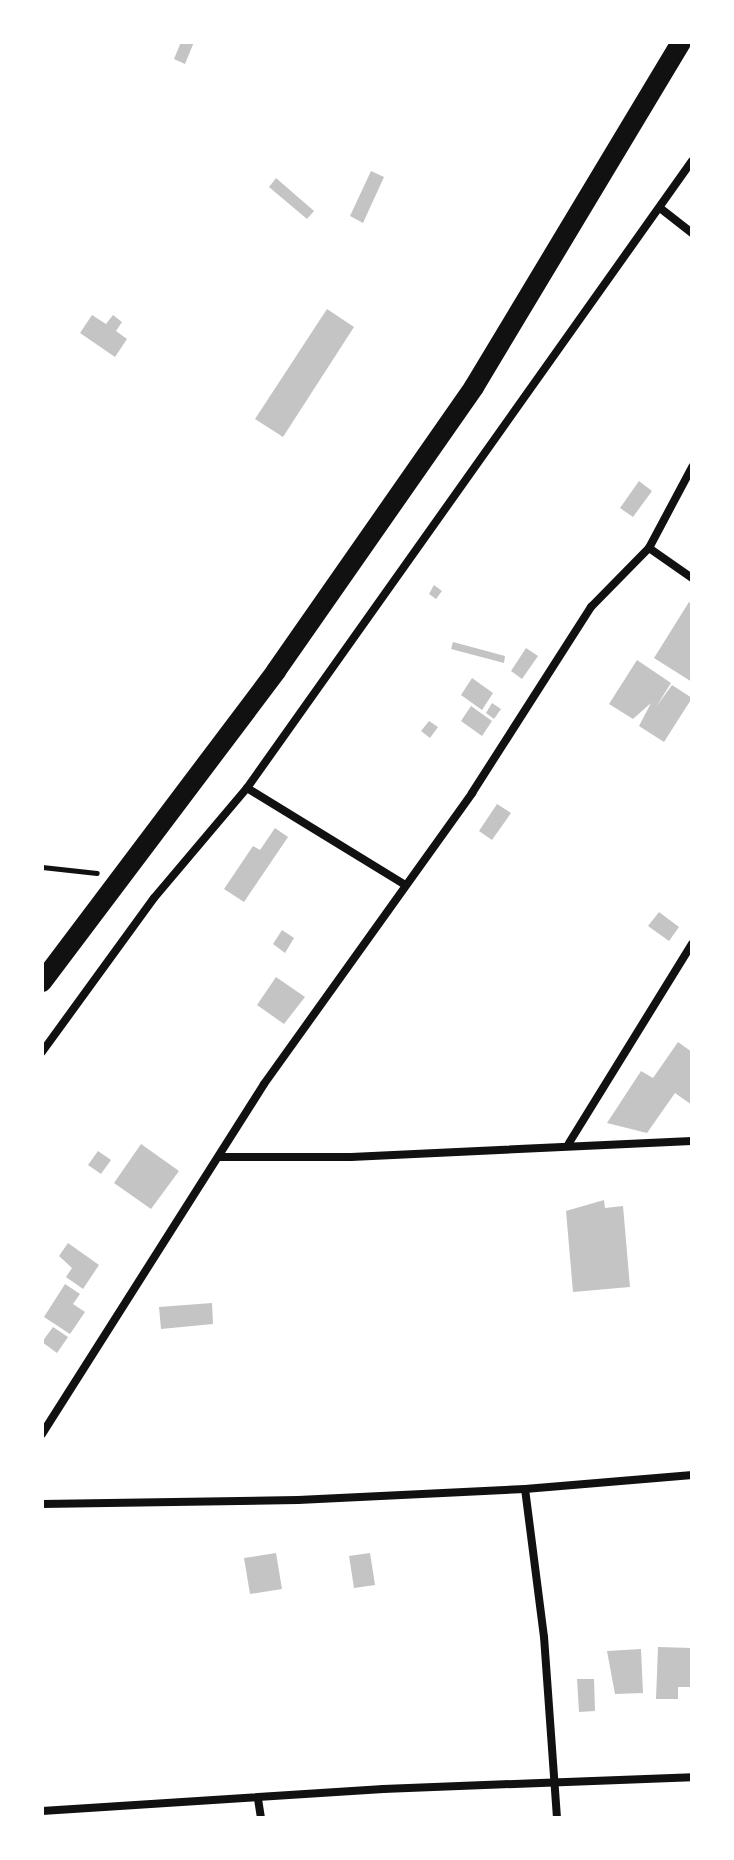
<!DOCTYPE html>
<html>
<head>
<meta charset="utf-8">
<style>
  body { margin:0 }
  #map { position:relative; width:734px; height:1860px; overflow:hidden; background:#fff; font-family:"Nunito Sans",sans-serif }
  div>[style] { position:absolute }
  .building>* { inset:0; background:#c4c4c4 }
  .path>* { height:5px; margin:-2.5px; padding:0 2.5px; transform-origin:2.5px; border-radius:2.5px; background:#111 }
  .minor>* { height:8px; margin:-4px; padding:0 4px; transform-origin:4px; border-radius:4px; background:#111 }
  .primary>* { height:20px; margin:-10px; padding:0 10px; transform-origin:10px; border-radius:10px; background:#111 }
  span { translate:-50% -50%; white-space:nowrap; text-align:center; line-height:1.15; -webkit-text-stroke:6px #fff; paint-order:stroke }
  .frame { position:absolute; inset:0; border:44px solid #fff; pointer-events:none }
</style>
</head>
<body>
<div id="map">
  <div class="building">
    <i style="clip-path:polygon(181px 42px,194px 42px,185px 64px,174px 59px)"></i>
    <i style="clip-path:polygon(371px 171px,384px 177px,363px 223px,350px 216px)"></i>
    <i style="clip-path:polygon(276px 178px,314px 211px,307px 219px,269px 187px)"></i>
    <i style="clip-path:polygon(327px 309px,354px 327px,283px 437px,255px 419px)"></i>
    <i style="clip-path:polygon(92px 315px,106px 324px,113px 315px,122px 322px,116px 331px,127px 339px,115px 357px,80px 333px)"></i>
    <i style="clip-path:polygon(639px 481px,652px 491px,633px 517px,620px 508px)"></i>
    <i style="clip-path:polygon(434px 585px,442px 591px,436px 599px,429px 594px)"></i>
    <i style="clip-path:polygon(689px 602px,692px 604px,692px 682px,654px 658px)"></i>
    <i style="clip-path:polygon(453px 642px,505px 656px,504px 663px,451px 649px)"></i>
    <i style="clip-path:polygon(526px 648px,538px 656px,522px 679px,511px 671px)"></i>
    <i style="clip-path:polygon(637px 660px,671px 683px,656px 707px,672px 685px,692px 698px,664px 742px,639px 726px,651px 703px,633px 719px,609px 704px)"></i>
    <i style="clip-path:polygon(472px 678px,493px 693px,482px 710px,461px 695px)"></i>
    <i style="clip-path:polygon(492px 703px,501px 709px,494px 719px,486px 713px)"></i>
    <i style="clip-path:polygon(471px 706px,492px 721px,482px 736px,461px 721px)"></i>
    <i style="clip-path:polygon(429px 721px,438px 727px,430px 738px,421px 731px)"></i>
    <i style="clip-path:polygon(497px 804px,511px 813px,492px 840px,479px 831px)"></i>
    <i style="clip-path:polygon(275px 828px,288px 837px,244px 902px,224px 889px,253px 846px,260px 850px)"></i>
    <i style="clip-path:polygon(659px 912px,679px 927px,669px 941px,648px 926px)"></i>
    <i style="clip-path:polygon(282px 930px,294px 938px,285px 953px,273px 944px)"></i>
    <i style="clip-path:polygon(276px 977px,305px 997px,284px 1024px,257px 1005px)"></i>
    <i style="clip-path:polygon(678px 1042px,692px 1052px,692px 1105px,675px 1093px,647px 1133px,607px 1123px,641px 1071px,653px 1078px)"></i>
    <i style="clip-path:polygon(141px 1144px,179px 1171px,151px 1209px,114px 1183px)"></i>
    <i style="clip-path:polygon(98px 1151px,111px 1160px,101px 1174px,88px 1165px)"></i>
    <i style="clip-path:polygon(604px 1200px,605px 1208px,623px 1206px,630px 1287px,573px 1292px,566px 1211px)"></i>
    <i style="clip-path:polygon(68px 1243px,99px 1265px,83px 1289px,66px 1277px,72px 1268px,59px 1256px)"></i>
    <i style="clip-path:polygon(65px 1284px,80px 1294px,73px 1304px,85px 1312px,70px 1334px,44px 1317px)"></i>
    <i style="clip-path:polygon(212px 1303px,213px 1324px,161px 1329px,159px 1307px)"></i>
    <i style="clip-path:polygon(53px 1327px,68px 1337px,57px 1353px,42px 1342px)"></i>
    <i style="clip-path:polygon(276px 1553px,282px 1589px,250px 1594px,244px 1558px)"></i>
    <i style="clip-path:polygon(370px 1553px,375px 1585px,354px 1588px,349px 1556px)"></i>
    <i style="clip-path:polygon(658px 1647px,692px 1648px,692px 1687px,678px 1687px,678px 1699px,656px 1699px)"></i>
    <i style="clip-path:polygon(641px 1649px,643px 1693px,615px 1694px,607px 1651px)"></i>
    <i style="clip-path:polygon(577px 1679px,594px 1679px,595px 1711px,579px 1712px)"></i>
  </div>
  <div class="path">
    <i style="left:42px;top:867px;width:55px;rotate:6.2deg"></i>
  </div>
  <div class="minor">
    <i style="left:660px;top:208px;width:41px;rotate:38deg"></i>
    <i style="left:649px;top:548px;width:52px;rotate:34.9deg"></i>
    <i style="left:247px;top:788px;width:185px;rotate:31.5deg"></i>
    <i style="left:42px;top:1052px;width:190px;rotate:-54deg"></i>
    <i style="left:154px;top:898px;width:144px;rotate:-49.8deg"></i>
    <i style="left:247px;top:788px;width:769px;rotate:-54.64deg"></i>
    <i style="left:569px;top:1143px;width:234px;rotate:-58.3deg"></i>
    <i style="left:220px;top:1157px;width:131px"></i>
    <i style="left:351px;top:1157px;width:341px;rotate:-2.7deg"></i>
    <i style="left:42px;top:1434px;width:414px;rotate:-57.6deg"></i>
    <i style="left:264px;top:1084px;width:358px;rotate:-54.4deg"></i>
    <i style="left:472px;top:793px;width:221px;rotate:-57.4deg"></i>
    <i style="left:591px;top:607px;width:83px;rotate:-45.5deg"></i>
    <i style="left:649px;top:548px;width:92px;rotate:-62deg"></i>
    <i style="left:42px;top:1504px;width:256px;rotate:-0.9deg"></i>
    <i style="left:298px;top:1500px;width:227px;rotate:-2.8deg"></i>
    <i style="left:258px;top:1799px;width:19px;rotate:81deg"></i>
    <i style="left:42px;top:1811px;width:342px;rotate:-3.7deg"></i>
    <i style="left:383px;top:1789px;width:309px;rotate:-2.2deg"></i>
    <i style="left:557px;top:1818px;width:181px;rotate:-94.1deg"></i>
    <i style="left:544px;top:1637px;width:149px;rotate:-97.3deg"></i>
    <i style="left:525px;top:1489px;width:168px;rotate:-4.8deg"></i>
  </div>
  <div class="primary">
    <i style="left:42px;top:982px;width:389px;rotate:-53deg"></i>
    <i style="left:276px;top:671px;width:346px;rotate:-55.1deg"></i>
    <i style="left:474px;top:387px;width:402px;rotate:-59deg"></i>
  </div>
  <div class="frame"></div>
</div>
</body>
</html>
